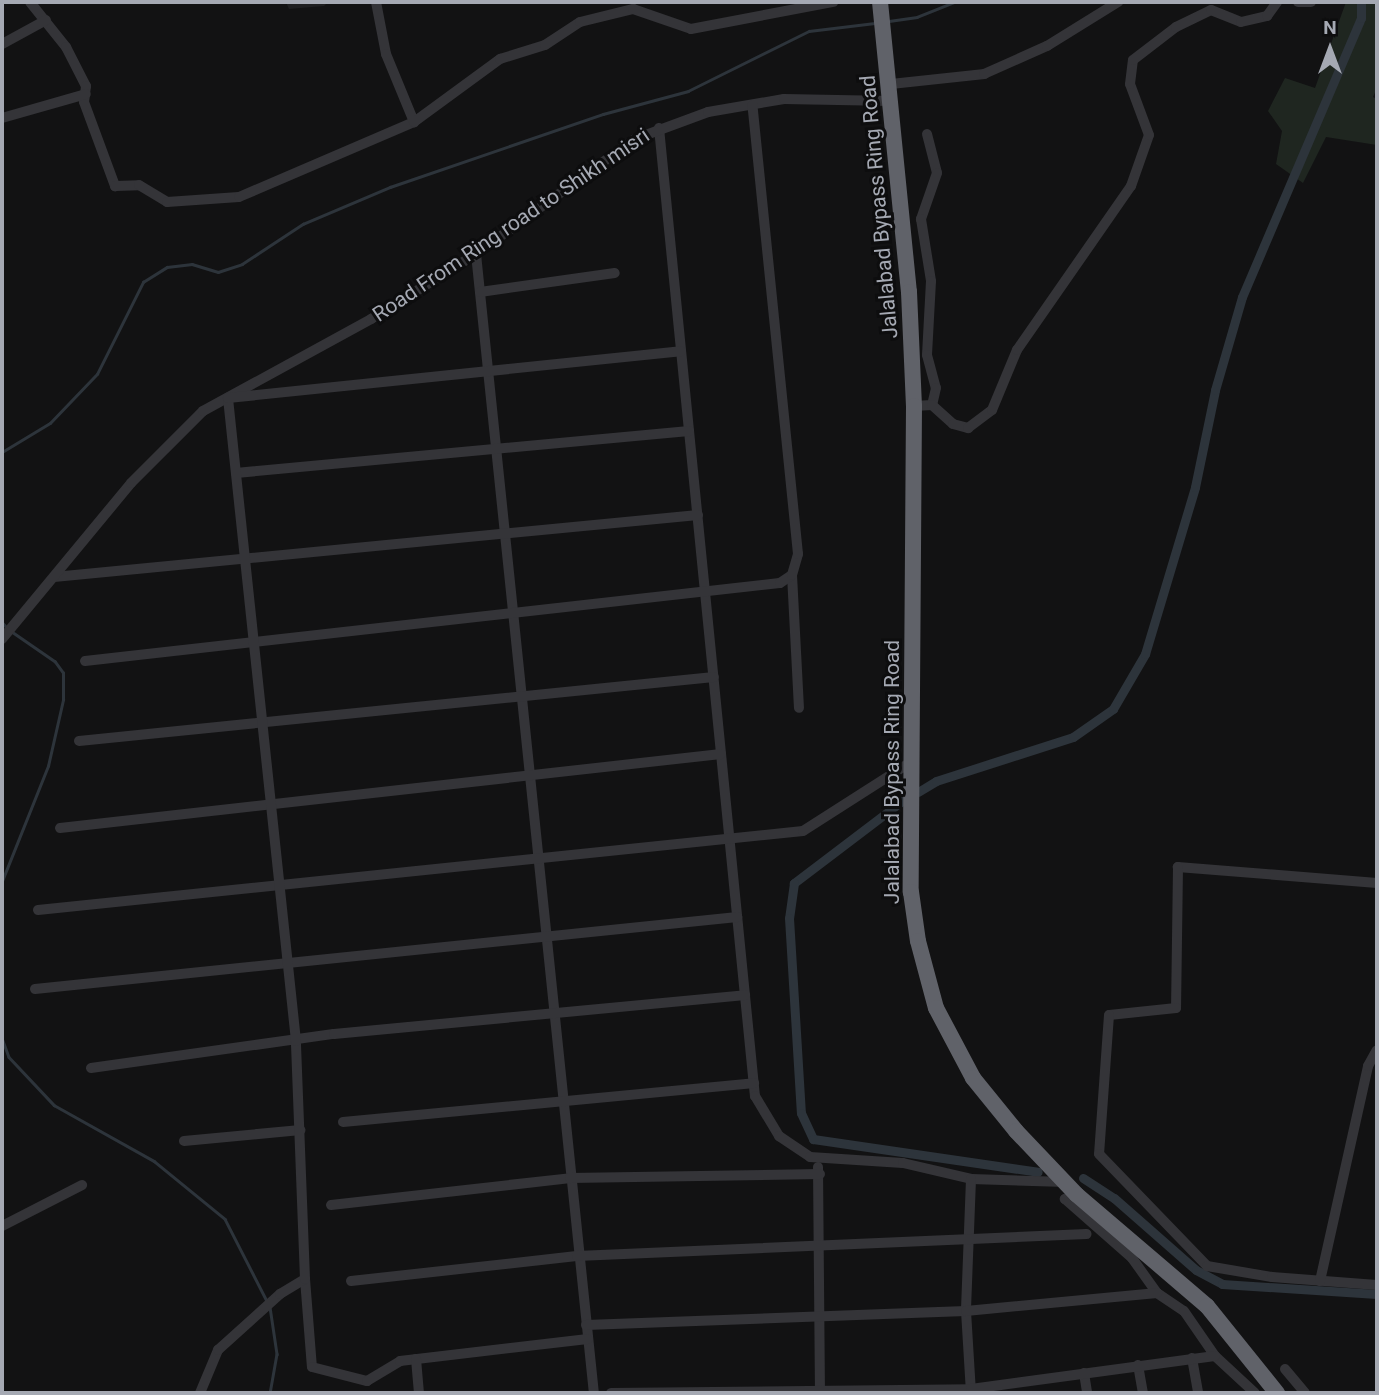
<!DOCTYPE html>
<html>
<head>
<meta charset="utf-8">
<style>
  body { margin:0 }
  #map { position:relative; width:1379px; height:1395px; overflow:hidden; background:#121213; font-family:Roboto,sans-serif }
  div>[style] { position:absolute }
  .built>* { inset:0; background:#1e1e20 }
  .green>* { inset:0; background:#1f2620 }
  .stream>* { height:2.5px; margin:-1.25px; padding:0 1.25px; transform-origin:1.25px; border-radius:1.25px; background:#2d343b }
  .canal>* { height:9px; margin:-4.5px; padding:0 4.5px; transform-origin:4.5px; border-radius:4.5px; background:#2d343b }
  .minor>* { height:10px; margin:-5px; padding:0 5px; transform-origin:5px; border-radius:5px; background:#343438 }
  .highway>* { height:16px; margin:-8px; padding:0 8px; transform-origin:8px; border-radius:8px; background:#606269 }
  span { translate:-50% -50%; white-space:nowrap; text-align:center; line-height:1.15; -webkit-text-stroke:6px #0d0d0e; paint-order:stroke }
  .street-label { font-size:21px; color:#a5a9b3 }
  .frame { position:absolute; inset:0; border:4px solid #a5a9b3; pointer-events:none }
  .north { position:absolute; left:1295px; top:14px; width:70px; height:70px; -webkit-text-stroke:5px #0d0d0e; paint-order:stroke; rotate:0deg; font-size:19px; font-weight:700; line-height:28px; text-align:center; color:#a5a9b3 }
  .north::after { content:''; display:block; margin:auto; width:24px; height:32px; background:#a5a9b3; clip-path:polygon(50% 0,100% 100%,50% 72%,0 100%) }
</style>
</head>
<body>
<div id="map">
  <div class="built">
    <i style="clip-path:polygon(286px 2px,328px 2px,324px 6px,289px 9px)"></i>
  </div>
  <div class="green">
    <i style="clip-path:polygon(1346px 2px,1377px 2px,1377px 88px,1373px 97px,1377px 99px,1377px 145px,1326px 137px,1303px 183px,1276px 164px,1282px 131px,1268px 111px,1285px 78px,1315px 88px)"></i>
  </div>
  <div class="stream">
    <i style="left:889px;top:21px;width:28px;rotate:-8deg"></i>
    <i style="left:917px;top:17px;width:40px;rotate:-22deg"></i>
    <i style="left:2px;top:452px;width:56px;rotate:-31.1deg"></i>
    <i style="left:50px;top:423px;width:68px;rotate:-46.2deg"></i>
    <i style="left:97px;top:374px;width:103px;rotate:-63.4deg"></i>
    <i style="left:143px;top:282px;width:28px;rotate:-32deg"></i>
    <i style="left:167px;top:267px;width:25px;rotate:-7deg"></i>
    <i style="left:192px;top:264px;width:27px;rotate:17deg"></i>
    <i style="left:218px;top:272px;width:25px;rotate:-18deg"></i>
    <i style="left:242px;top:264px;width:73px;rotate:-33.3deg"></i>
    <i style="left:303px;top:224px;width:95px;rotate:-23deg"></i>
    <i style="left:390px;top:187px;width:225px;rotate:-18.9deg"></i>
    <i style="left:603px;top:114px;width:88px;rotate:-15.1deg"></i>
    <i style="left:688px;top:91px;width:135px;rotate:-26.4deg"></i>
    <i style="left:809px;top:31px;width:66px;rotate:-6.9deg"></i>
    <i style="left:2px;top:622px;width:9px;rotate:49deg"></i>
    <i style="left:2px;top:881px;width:124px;rotate:-68.2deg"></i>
    <i style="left:48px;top:766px;width:68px;rotate:-77.2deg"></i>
    <i style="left:63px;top:700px;width:27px;rotate:-90deg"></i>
    <i style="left:63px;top:673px;width:14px;rotate:-126deg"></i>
    <i style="left:55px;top:662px;width:51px;rotate:-145.4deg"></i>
    <i style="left:2px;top:1038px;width:20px;rotate:70deg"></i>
    <i style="left:9px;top:1057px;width:66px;rotate:46.8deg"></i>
    <i style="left:54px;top:1105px;width:115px;rotate:29.2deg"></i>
    <i style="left:154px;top:1161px;width:92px;rotate:39.2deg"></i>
    <i style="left:225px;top:1219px;width:92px;rotate:62.9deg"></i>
    <i style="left:270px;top:1307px;width:48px;rotate:81.5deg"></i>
    <i style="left:277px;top:1354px;width:40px;rotate:100deg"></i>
  </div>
  <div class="canal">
    <i style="left:918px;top:792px;width:21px;rotate:-31deg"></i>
    <i style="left:936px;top:781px;width:144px;rotate:-17.8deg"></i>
    <i style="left:1073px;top:737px;width:49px;rotate:-35deg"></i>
    <i style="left:1113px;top:709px;width:64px;rotate:-59.8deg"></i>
    <i style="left:1145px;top:654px;width:174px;rotate:-73.3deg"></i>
    <i style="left:1195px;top:487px;width:99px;rotate:-78.3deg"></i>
    <i style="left:1215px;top:390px;width:97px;rotate:-73.8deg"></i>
    <i style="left:1242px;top:297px;width:303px;rotate:-66.9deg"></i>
    <i style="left:1361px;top:18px;width:16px;rotate:-90deg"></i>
    <i style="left:902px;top:801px;width:136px;rotate:142.8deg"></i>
    <i style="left:794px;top:883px;width:35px;rotate:98deg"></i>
    <i style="left:789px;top:918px;width:195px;rotate:86.5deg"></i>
    <i style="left:801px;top:1113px;width:29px;rotate:65deg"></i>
    <i style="left:813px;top:1139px;width:227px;rotate:8.3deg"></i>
    <i style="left:1083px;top:1178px;width:37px;rotate:33deg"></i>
    <i style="left:1114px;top:1198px;width:109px;rotate:41.3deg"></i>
    <i style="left:1196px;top:1270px;width:30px;rotate:28deg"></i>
    <i style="left:1222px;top:1284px;width:155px;rotate:3.7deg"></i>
  </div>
  <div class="minor">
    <i style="left:30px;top:2px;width:58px;rotate:51.3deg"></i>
    <i style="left:66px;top:47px;width:44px;rotate:62.9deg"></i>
    <i style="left:86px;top:86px;width:16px;rotate:97deg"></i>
    <i style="left:84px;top:102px;width:90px;rotate:69.7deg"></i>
    <i style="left:115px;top:186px;width:24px;rotate:-2deg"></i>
    <i style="left:139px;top:185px;width:33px;rotate:31deg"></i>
    <i style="left:167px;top:202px;width:72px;rotate:-4deg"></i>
    <i style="left:239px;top:197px;width:190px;rotate:-23.2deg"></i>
    <i style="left:376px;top:2px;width:53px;rotate:79.1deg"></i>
    <i style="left:386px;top:54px;width:74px;rotate:67.6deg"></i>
    <i style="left:414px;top:122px;width:107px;rotate:-36.2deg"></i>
    <i style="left:500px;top:59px;width:47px;rotate:-17.3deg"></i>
    <i style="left:545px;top:45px;width:42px;rotate:-33.3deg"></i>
    <i style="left:580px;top:22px;width:55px;rotate:-13.8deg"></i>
    <i style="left:633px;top:9px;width:61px;rotate:19deg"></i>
    <i style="left:691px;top:29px;width:145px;rotate:-10.8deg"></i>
    <i style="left:1298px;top:2px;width:13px"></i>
    <i style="left:2px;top:44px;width:50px;rotate:-28.6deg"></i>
    <i style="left:891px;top:84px;width:94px;rotate:-6.1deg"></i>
    <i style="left:984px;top:74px;width:69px;rotate:-24deg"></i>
    <i style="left:1047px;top:46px;width:84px;rotate:-31.8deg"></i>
    <i style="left:2px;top:118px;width:87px;rotate:-15.9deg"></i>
    <i style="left:659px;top:128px;width:973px;rotate:84.34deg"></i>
    <i style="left:755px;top:1096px;width:47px;rotate:59deg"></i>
    <i style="left:779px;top:1136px;width:37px;rotate:34deg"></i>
    <i style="left:810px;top:1157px;width:93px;rotate:3.7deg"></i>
    <i style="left:903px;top:1163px;width:70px;rotate:13.2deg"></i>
    <i style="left:971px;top:1179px;width:95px;rotate:1.8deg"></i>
    <i style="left:927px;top:134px;width:40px;rotate:75.6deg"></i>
    <i style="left:937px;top:173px;width:49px;rotate:109.2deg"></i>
    <i style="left:921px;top:219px;width:63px;rotate:80.8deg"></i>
    <i style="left:931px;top:281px;width:74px;rotate:93.1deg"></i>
    <i style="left:927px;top:355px;width:34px;rotate:75deg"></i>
    <i style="left:936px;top:388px;width:17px;rotate:103deg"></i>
    <i style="left:476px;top:254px;width:1145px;rotate:84.09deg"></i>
    <i style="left:480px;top:292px;width:136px;rotate:-8deg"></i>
    <i style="left:914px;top:406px;width:18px;rotate:-3deg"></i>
    <i style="left:932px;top:405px;width:28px;rotate:42deg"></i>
    <i style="left:953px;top:424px;width:16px;rotate:15deg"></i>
    <i style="left:968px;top:428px;width:30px;rotate:-37deg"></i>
    <i style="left:992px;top:410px;width:65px;rotate:-67.4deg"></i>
    <i style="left:1017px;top:350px;width:200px;rotate:-55.2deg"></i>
    <i style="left:1131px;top:186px;width:54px;rotate:-70.6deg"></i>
    <i style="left:1149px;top:135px;width:54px;rotate:-110.4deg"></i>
    <i style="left:1130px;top:84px;width:24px;rotate:-83deg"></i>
    <i style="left:1133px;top:60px;width:54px;rotate:-37.5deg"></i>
    <i style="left:1176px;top:27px;width:39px;rotate:-26deg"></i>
    <i style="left:1211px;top:10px;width:32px;rotate:22deg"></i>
    <i style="left:1241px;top:22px;width:27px;rotate:-13deg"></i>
    <i style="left:1267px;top:16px;width:17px;rotate:-54deg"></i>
    <i style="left:236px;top:473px;width:455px;rotate:-5.3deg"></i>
    <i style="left:792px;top:575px;width:133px;rotate:87deg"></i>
    <i style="left:54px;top:577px;width:647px;rotate:-5.5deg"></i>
    <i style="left:2px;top:639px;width:202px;rotate:-50.4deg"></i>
    <i style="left:131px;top:483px;width:102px;rotate:-45deg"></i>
    <i style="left:203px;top:411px;width:192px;rotate:-28.7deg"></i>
    <i style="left:371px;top:319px;width:123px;rotate:-31.8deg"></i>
    <i style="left:476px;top:254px;width:196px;rotate:-35.9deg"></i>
    <i style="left:635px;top:139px;width:78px;rotate:-20.3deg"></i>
    <i style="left:708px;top:112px;width:77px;rotate:-9.7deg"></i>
    <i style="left:784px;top:99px;width:107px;rotate:1.1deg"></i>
    <i style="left:85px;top:661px;width:699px;rotate:-6.4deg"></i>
    <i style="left:780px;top:583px;width:14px;rotate:-34deg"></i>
    <i style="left:792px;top:575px;width:22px;rotate:-74deg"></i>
    <i style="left:798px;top:554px;width:451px;rotate:-95.8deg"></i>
    <i style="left:79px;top:741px;width:638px;rotate:-5.76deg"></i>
    <i style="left:60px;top:828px;width:665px;rotate:-6.39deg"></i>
    <i style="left:1377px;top:883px;width:200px;rotate:-175.4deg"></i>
    <i style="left:1178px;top:867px;width:141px;rotate:90.8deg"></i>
    <i style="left:1176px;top:1008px;width:67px;rotate:174deg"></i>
    <i style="left:1109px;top:1015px;width:139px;rotate:94.1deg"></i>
    <i style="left:1099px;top:1154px;width:156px;rotate:46deg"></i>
    <i style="left:1207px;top:1266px;width:66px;rotate:9.6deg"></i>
    <i style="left:1272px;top:1277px;width:105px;rotate:4.4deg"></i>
    <i style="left:38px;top:910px;width:769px;rotate:-5.9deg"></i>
    <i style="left:803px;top:831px;width:128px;rotate:-32.6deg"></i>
    <i style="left:35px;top:989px;width:706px;rotate:-5.86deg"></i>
    <i style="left:91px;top:1068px;width:245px;rotate:-8deg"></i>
    <i style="left:334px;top:1034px;width:413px;rotate:-5.4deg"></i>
    <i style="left:343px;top:1122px;width:413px;rotate:-5.4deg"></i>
    <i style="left:184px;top:1141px;width:117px;rotate:-5.4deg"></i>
    <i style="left:818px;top:1167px;width:225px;rotate:89.5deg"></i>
    <i style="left:971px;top:1179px;width:132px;rotate:92.2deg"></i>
    <i style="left:966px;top:1311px;width:82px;rotate:86.5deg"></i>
    <i style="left:1077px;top:1195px;width:13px;rotate:162deg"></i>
    <i style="left:1065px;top:1199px;width:89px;rotate:41.4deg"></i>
    <i style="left:1132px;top:1258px;width:43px;rotate:54.5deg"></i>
    <i style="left:1157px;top:1293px;width:32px;rotate:34deg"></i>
    <i style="left:1184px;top:1311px;width:55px;rotate:55.4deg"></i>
    <i style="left:1215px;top:1356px;width:54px;rotate:42.8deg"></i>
    <i style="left:331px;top:1205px;width:241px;rotate:-6.4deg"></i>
    <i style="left:570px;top:1178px;width:250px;rotate:-0.9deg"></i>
    <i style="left:2px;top:1226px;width:90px;rotate:-27.1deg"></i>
    <i style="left:305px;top:1279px;width:88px;rotate:85.5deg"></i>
    <i style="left:312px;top:1367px;width:57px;rotate:14.3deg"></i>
    <i style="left:367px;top:1381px;width:39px;rotate:-31deg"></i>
    <i style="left:400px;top:1361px;width:189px;rotate:-6.7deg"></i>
    <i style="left:351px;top:1281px;width:227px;rotate:-6.3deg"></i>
    <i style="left:577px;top:1256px;width:510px;rotate:-2.47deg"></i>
    <i style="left:1320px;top:1281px;width:220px;rotate:-77.4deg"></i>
    <i style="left:1368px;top:1066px;width:18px;rotate:-61deg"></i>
    <i style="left:586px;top:1325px;width:380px;rotate:-2.1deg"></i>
    <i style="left:966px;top:1311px;width:192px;rotate:-5.4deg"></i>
    <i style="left:1192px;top:1358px;width:36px;rotate:80deg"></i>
    <i style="left:416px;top:1359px;width:34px;rotate:85deg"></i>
    <i style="left:1138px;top:1365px;width:28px;rotate:80deg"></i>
    <i style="left:1285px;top:1369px;width:31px;rotate:50deg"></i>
    <i style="left:1084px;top:1373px;width:20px;rotate:81deg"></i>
    <i style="left:200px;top:1393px;width:47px;rotate:-67.3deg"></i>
    <i style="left:218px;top:1350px;width:84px;rotate:-42.1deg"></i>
    <i style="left:280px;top:1294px;width:29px;rotate:-31deg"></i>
    <i style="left:305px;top:1279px;width:238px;rotate:-92.2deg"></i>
    <i style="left:296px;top:1041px;width:647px;rotate:-96.04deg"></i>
    <i style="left:228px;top:398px;width:455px;rotate:-5.9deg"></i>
    <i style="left:611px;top:1393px;width:360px;rotate:-0.6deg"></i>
    <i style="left:971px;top:1389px;width:246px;rotate:-7.7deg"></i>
  </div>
  <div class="highway">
    <i style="left:880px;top:2px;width:291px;rotate:84.3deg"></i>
    <i style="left:909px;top:292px;width:114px;rotate:87.5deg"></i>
    <i style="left:914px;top:406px;width:486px;rotate:90.4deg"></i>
    <i style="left:911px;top:892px;width:49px;rotate:81.9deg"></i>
    <i style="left:918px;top:941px;width:69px;rotate:75deg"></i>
    <i style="left:936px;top:1008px;width:79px;rotate:62.1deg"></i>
    <i style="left:973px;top:1078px;width:68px;rotate:50.9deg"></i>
    <i style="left:1016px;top:1131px;width:88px;rotate:46.4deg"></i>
    <i style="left:1077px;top:1195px;width:171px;rotate:40.5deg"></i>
    <i style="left:1207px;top:1306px;width:112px;rotate:51.2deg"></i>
  </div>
  <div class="street-label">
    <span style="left:879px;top:207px;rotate:-95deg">Jalalabad Bypass Ring Road</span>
    <span style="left:511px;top:225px;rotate:-34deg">Road From Ring road to Shikh misri</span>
    <span style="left:892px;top:772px;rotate:-90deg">Jalalabad Bypass Ring Road</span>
  </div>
  <div class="frame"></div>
  <div class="north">N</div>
</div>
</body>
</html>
